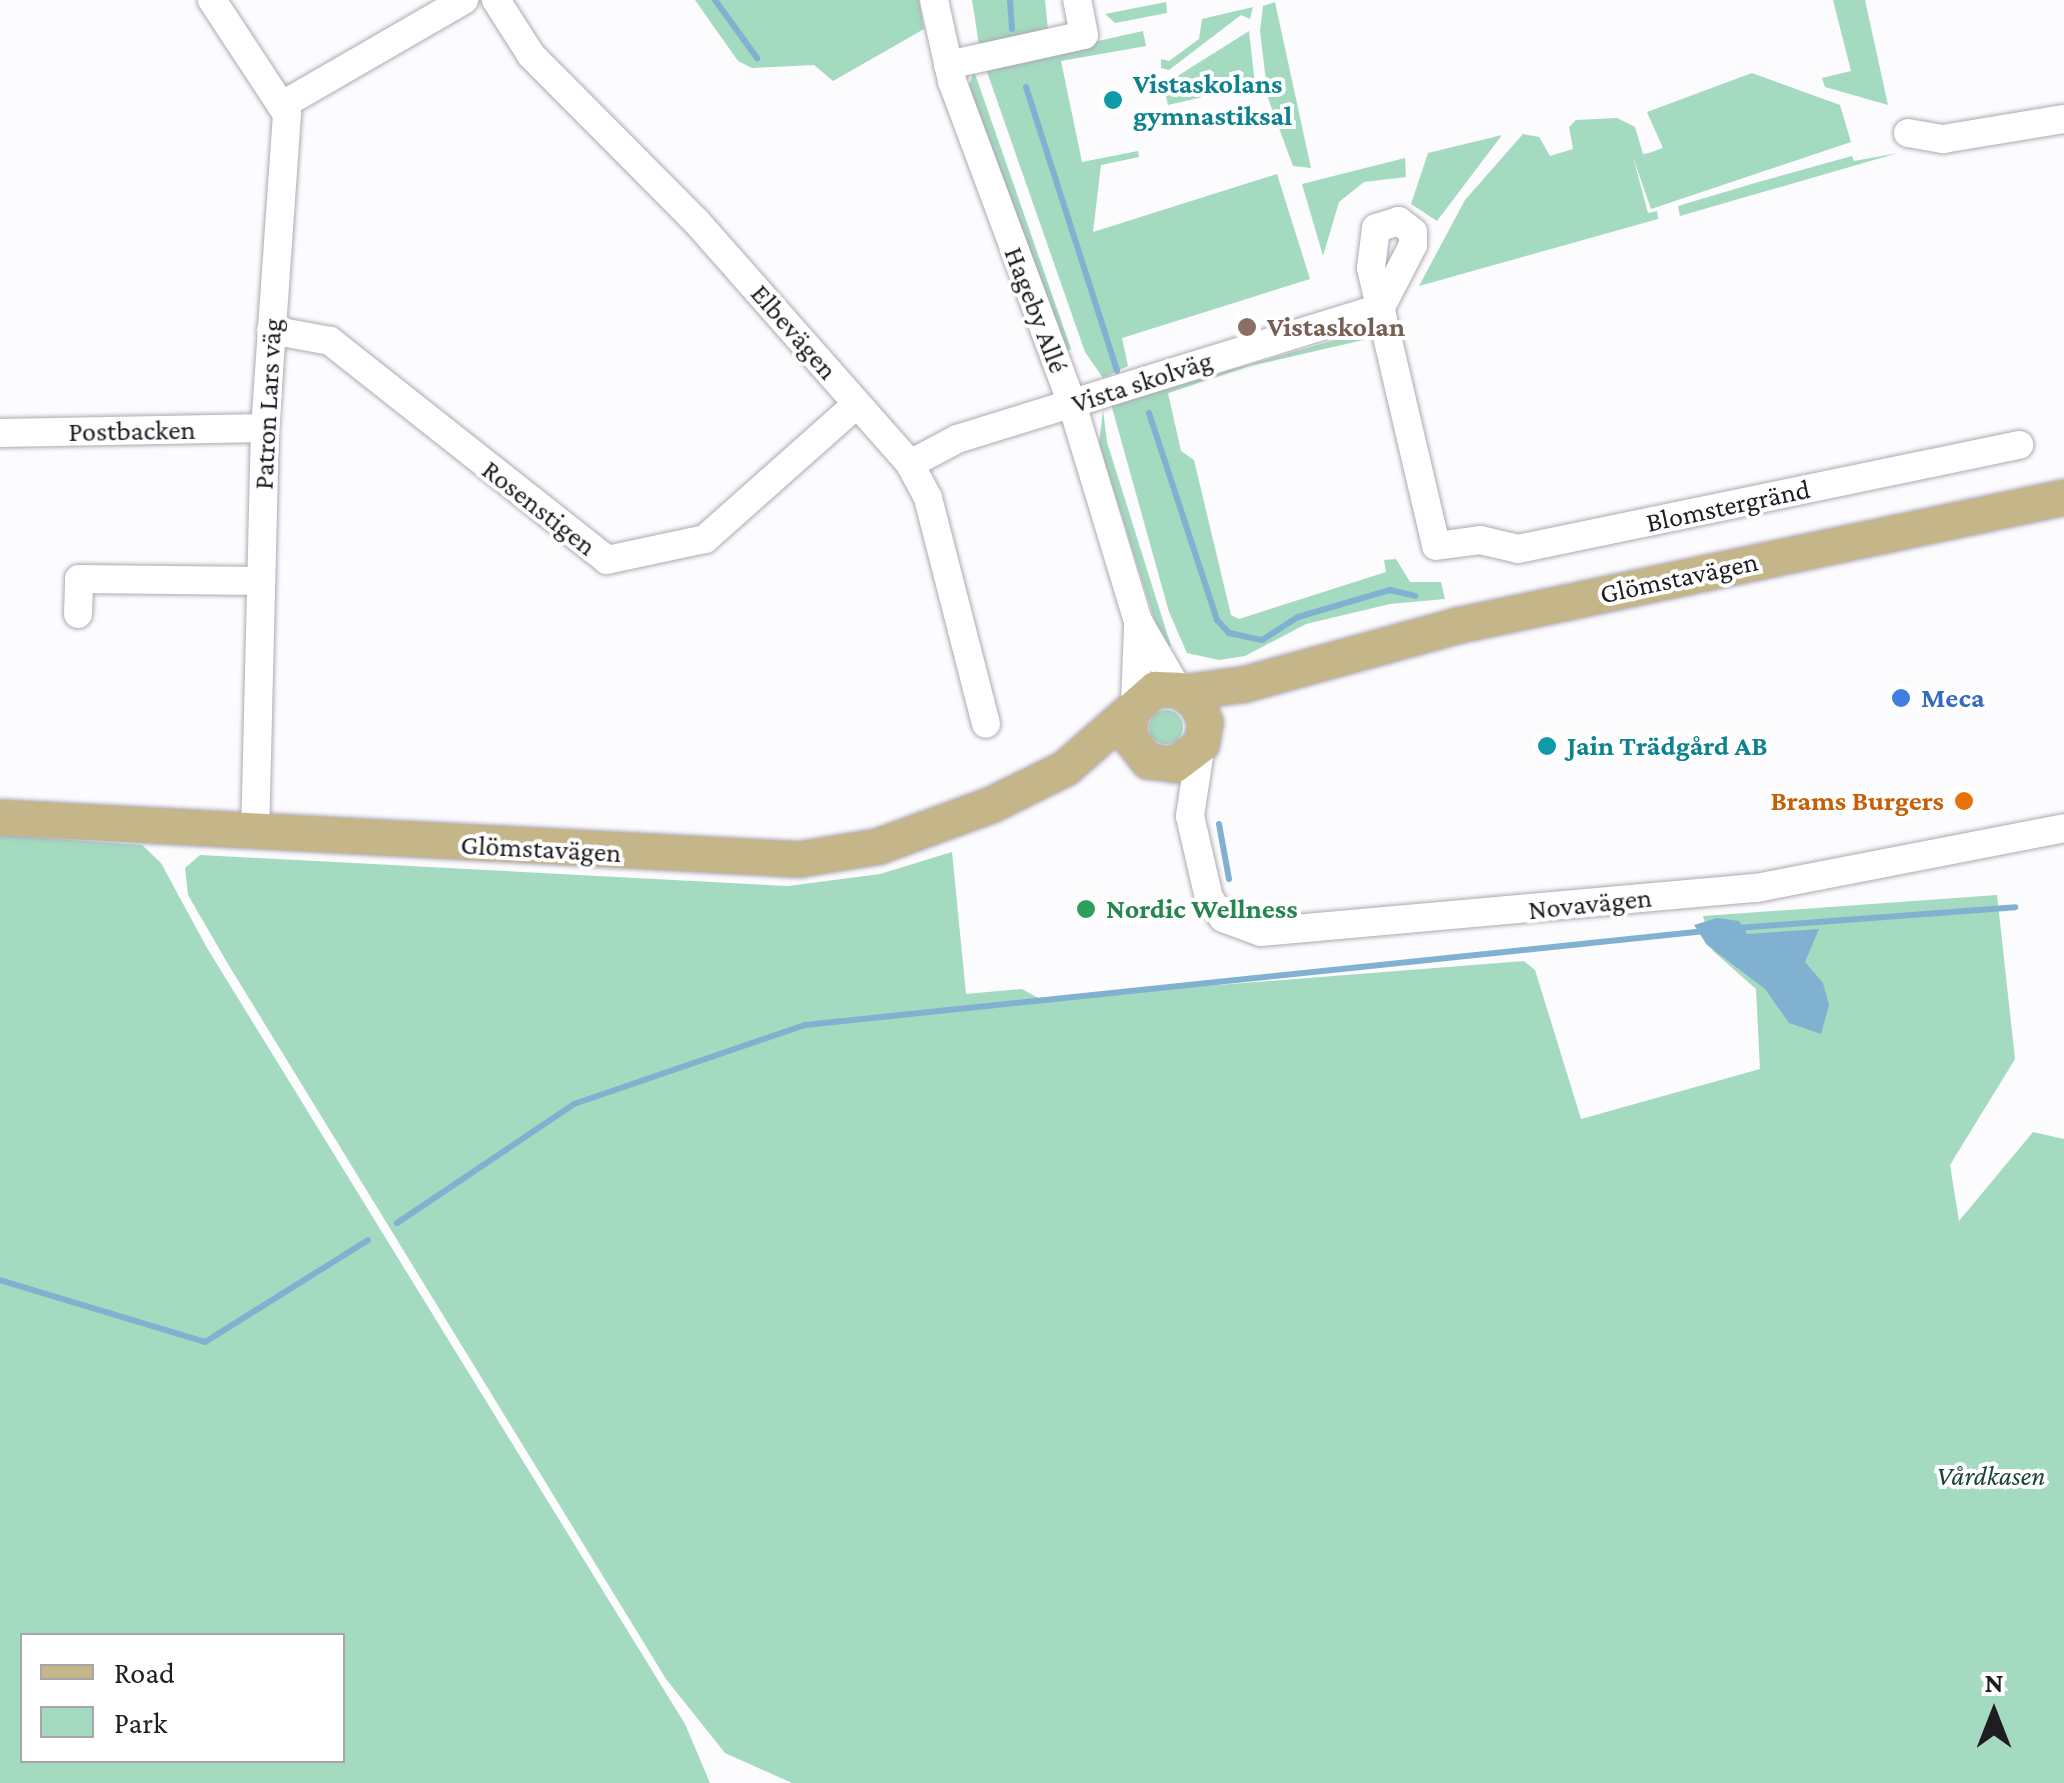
<!DOCTYPE html>
<html>
<head>
<meta charset="utf-8">
<style>
  body { margin:0 }
  #map { position:relative; width:2064px; height:1783px; overflow:hidden; background:#fcfbfd; font-family:"Crimson Pro",serif }
  div>[style] { position:absolute }
  .green>* { inset:0; background:#a4dabf }
  .round { border-radius:50% }
  .water>* { inset:0; background:#80b1d1 }
  .stream>* { height:6px; margin:-3px; padding:0 3px; transform-origin:3px; border-radius:3px; background:#80b1d1 }
  .roads { filter:drop-shadow(0 0 2px #aea8b5) drop-shadow(0 0 2px #aea8b5) }
  .minor>* { height:28px; margin:-14px; padding:0 14px; transform-origin:14px; border-radius:14px; background:#fff }
  .major>* { height:35px; margin:-17.5px; padding:0 17.5px; transform-origin:17.5px; border-radius:17.5px; background:#c5b68a }
  .dots>* { width:28px; height:28px; translate:-50% -50%; box-sizing:border-box; border:5px solid #fff; border-radius:50% }
  span { translate:-50% -50%; white-space:nowrap; text-align:center; line-height:1.15; -webkit-text-stroke:8px #fff; paint-order:stroke }
  .culture-label { font-size:28px; color:#0d838f; font-weight:700 }
  .left { translate:0 -50%; text-align:left }
  .street-label { font-size:28px; color:#201d22 }
  .education-label { font-size:28px; color:#785e54; font-weight:700 }
  .shop-label { font-size:28px; color:#366cbe; font-weight:700 }
  .food-label { font-size:28px; color:#c56008; font-weight:700 }
  .right { translate:-100% -50%; text-align:right }
  .leisure-label { font-size:28px; color:#27864d; font-weight:700 }
  .park-label { font-size:28px; color:#194633; font-style:italic }
  .legend { position:absolute; left:20px; top:1633px; width:325px; height:130px; box-sizing:border-box; background:#fff; border:2px solid #a6a5a7; margin:0; padding:12px 18px; list-style:none; font-size:30px; color:#201d22 }
  .legend li { display:flex; align-items:center; gap:20px; height:50px }
  .legend b { width:50px; border:2px solid #a6a5a7 }
  .north { position:absolute; left:1944px; top:1663px; width:100px; height:100px; -webkit-text-stroke:8px #fff; paint-order:stroke; rotate:0deg; font-size:28px; font-weight:700; line-height:40px; text-align:center; color:#201d22 }
  .north::after { content:''; display:block; margin:auto; width:35px; height:45px; background:#201d22; clip-path:polygon(50% 0,100% 100%,50% 72%,0 100%) }
</style>
</head>
<body>
<div id="map">
  <div class="green">
    <i style="clip-path:polygon(695px 0,919px 0,924px 29px,833px 81px,814px 65px,752px 68px,738px 61px)"></i>
    <i style="clip-path:polygon(972px 0,1045px 0,1048px 30px,979px 45px)"></i>
    <i style="clip-path:polygon(1833px 0,1865px 0,1888px 105px,1825px 87px,1822px 78px,1851px 71px)"></i>
    <i style="clip-path:polygon(1166px 2px,1167px 13px,1115px 23px,1105px 14px)"></i>
    <i style="clip-path:polygon(1275px 2px,1311px 168px,1293px 166px,1268px 98px,1260px 31px,1263px 6px)"></i>
    <i style="clip-path:polygon(1253px 7px,1250px 19px,1241px 15px,1169px 70px,1161px 68px,1161px 59px,1169px 61px,1199px 39px,1202px 19px)"></i>
    <i style="clip-path:polygon(1143px 31px,1146px 46px,1061px 61px,1082px 162px,1138px 151px,1139px 157px,1101px 165px,1093px 232px,1277px 174px,1310px 279px,1122px 338px,1128px 366px,1103px 378px,1085px 352px,985px 66px)"></i>
    <i style="clip-path:polygon(1249px 31px,1255px 85px,1168px 105px,1164px 88px,1176px 77px)"></i>
    <i style="clip-path:polygon(974px 71px,1071px 349px,1066px 351px,976px 112px,969px 85px)"></i>
    <i style="clip-path:polygon(1752px 73px,1840px 105px,1851px 142px,1651px 209px,1633px 157px,1648px 213px,1657px 211px,1658px 219px,1419px 286px,1465px 200px,1523px 134px,1539px 137px,1550px 156px,1573px 149px,1569px 127px,1576px 120px,1617px 118px,1635px 127px,1643px 154px,1649px 153px,1663px 148px,1647px 112px)"></i>
    <i style="clip-path:polygon(1502px 135px,1437px 221px,1411px 204px,1428px 153px)"></i>
    <i style="clip-path:polygon(1898px 153px,1680px 216px,1678px 206px,1755px 183px,1852px 156px,1854px 161px)"></i>
    <i style="clip-path:polygon(1405px 158px,1406px 177px,1364px 182px,1339px 202px,1323px 256px,1302px 184px)"></i>
    <i style="clip-path:polygon(1363px 332px,1368px 339px,1250px 366px,1168px 393px,1181px 451px,1194px 460px,1231px 615px,1239px 619px,1386px 572px,1384px 560px,1396px 559px,1410px 582px,1441px 582px,1445px 599px,1390px 604px,1306px 624px,1245px 656px,1219px 660px,1187px 653px,1169px 612px,1111px 404px)"></i>
    <i style="clip-path:polygon(1103px 410px,1107px 442px,1171px 646px,1164px 650px,1099px 444px)"></i>
    <i class="round" style="left:1149px;top:710px;width:34px;height:34px"></i>
    <i style="clip-path:polygon(evenodd,0 835px,142px 845px,161px 863px,207px 948px,685px 1724px,710px 1783px,0 1783px,0 835px,22px 1636px,342px 1636px,342px 1760px,22px 1760px,22px 1636px)"></i>
    <i style="clip-path:polygon(952px 852px,966px 994px,1022px 989px,1040px 999px,1524px 961px,1535px 970px,1581px 1119px,1760px 1069px,1756px 989px,1713px 951px,1703px 916px,1997px 895px,2015px 1059px,1950px 1165px,1959px 1221px,2033px 1132px,2064px 1139px,2064px 1783px,792px 1783px,725px 1753px,666px 1679px,228px 964px,188px 895px,185px 868px,200px 855px,788px 886px,880px 874px)"></i>
  </div>
  <div class="water">
    <i style="clip-path:polygon(1717px 918px,1739px 921px,1747px 934px,1819px 929px,1805px 962px,1823px 983px,1829px 1005px,1821px 1034px,1789px 1023px,1765px 989px,1707px 945px,1694px 925px)"></i>
  </div>
  <div class="stream">
    <i style="left:715px;top:0;width:72px;rotate:54.1deg"></i>
    <i style="left:1010px;top:0;width:29px;rotate:86deg"></i>
    <i style="left:1026px;top:87px;width:298px;rotate:72.2deg"></i>
    <i style="left:1149px;top:413px;width:218px;rotate:71.8deg"></i>
    <i style="left:1217px;top:620px;width:18px;rotate:47deg"></i>
    <i style="left:1229px;top:633px;width:34px;rotate:12deg"></i>
    <i style="left:1262px;top:640px;width:43px;rotate:-32.6deg"></i>
    <i style="left:1298px;top:617px;width:96px;rotate:-16.4deg"></i>
    <i style="left:1390px;top:590px;width:26px;rotate:13deg"></i>
    <i style="left:1219px;top:824px;width:56px;rotate:79.7deg"></i>
    <i style="left:1738px;top:928px;width:278px;rotate:-4.3deg"></i>
    <i style="left:397px;top:1223px;width:213px;rotate:-33.9deg"></i>
    <i style="left:574px;top:1104px;width:244px;rotate:-18.9deg"></i>
    <i style="left:805px;top:1025px;width:905px;rotate:-5.96deg"></i>
    <i style="left:0;top:1280px;width:214px;rotate:16.8deg"></i>
    <i style="left:205px;top:1342px;width:192px;rotate:-32deg"></i>
  </div>
  <div class="roads">
    <div class="minor">
      <i style="left:212px;top:0;width:136px;rotate:56.7deg"></i>
      <i style="left:287px;top:114px;width:315px;rotate:94deg"></i>
      <i style="left:265px;top:428px;width:404px;rotate:91.4deg"></i>
      <i style="left:496px;top:0;width:65px;rotate:57.5deg"></i>
      <i style="left:531px;top:55px;width:234px;rotate:45.2deg"></i>
      <i style="left:696px;top:221px;width:324px;rotate:48.6deg"></i>
      <i style="left:910px;top:464px;width:38px;rotate:62deg"></i>
      <i style="left:928px;top:498px;width:233px;rotate:75.6deg"></i>
      <i style="left:934px;top:0;width:83px;rotate:77.5deg"></i>
      <i style="left:952px;top:81px;width:345px;rotate:69.6deg"></i>
      <i style="left:1072px;top:404px;width:227px;rotate:73.1deg"></i>
      <i style="left:1138px;top:621px;width:80px;rotate:59.9deg"></i>
      <i style="left:948px;top:65px;width:139px;rotate:-12.4deg"></i>
      <i style="left:1084px;top:35px;width:36px;rotate:-101deg"></i>
      <i style="left:284px;top:104px;width:208px;rotate:-30deg"></i>
      <i style="left:1908px;top:133px;width:36px;rotate:10deg"></i>
      <i style="left:1943px;top:139px;width:123px;rotate:-9.4deg"></i>
      <i style="left:1381px;top:307px;width:70px;rotate:-62.7deg"></i>
      <i style="left:1413px;top:245px;width:13px;rotate:-90deg"></i>
      <i style="left:1413px;top:232px;width:18px;rotate:-142deg"></i>
      <i style="left:1399px;top:221px;width:24px;rotate:163deg"></i>
      <i style="left:1376px;top:228px;width:40px;rotate:97.1deg"></i>
      <i style="left:1371px;top:268px;width:285px;rotate:76.8deg"></i>
      <i style="left:1436px;top:546px;width:44px;rotate:-7.8deg"></i>
      <i style="left:1480px;top:540px;width:39px;rotate:13deg"></i>
      <i style="left:1518px;top:549px;width:512px;rotate:-11.73deg"></i>
      <i style="left:271px;top:330px;width:60px;rotate:10.6deg"></i>
      <i style="left:330px;top:341px;width:353px;rotate:38.3deg"></i>
      <i style="left:607px;top:560px;width:100px;rotate:-12.1deg"></i>
      <i style="left:705px;top:539px;width:202px;rotate:-41.6deg"></i>
      <i style="left:0;top:433px;width:265px;rotate:-1.1deg"></i>
      <i style="left:910px;top:464px;width:53px;rotate:-28deg"></i>
      <i style="left:957px;top:439px;width:442px;rotate:-17.2deg"></i>
      <i style="left:78px;top:614px;width:35px;rotate:-88deg"></i>
      <i style="left:79px;top:579px;width:182px;rotate:0.6deg"></i>
      <i style="left:1135px;top:703px;width:76px;rotate:-87.7deg"></i>
      <i style="left:1201px;top:744px;width:73px;rotate:98.7deg"></i>
      <i style="left:1190px;top:816px;width:84px;rotate:77deg"></i>
      <i style="left:1209px;top:898px;width:24px;rotate:55deg"></i>
      <i style="left:1223px;top:918px;width:40px;rotate:20.2deg"></i>
      <i style="left:1261px;top:932px;width:497px;rotate:-5.1deg"></i>
      <i style="left:1756px;top:888px;width:314px;rotate:-11deg"></i>
    </div>
    <div class="major">
      <i style="left:1184px;top:692px;width:61px;rotate:-7.6deg"></i>
      <i style="left:1244px;top:684px;width:222px;rotate:-15.4deg"></i>
      <i style="left:1458px;top:625px;width:619px;rotate:-11.93deg"></i>
      <i style="left:0;top:817px;width:800px;rotate:3.01deg"></i>
      <i style="left:799px;top:859px;width:80px;rotate:-9.3deg"></i>
      <i style="left:878px;top:846px;width:121px;rotate:-20.2deg"></i>
      <i style="left:992px;top:804px;width:81px;rotate:-26.3deg"></i>
      <i style="left:1065px;top:768px;width:120px;rotate:-41.3deg"></i>
      <i style="left:1155px;top:689px;width:23px;rotate:2deg"></i>
      <i style="left:1178px;top:690px;width:22px;rotate:34deg"></i>
      <i style="left:1196px;top:702px;width:22px;rotate:66deg"></i>
      <i style="left:1205px;top:722px;width:22px;rotate:100deg"></i>
      <i style="left:1201px;top:744px;width:34px;rotate:143deg"></i>
      <i style="left:1174px;top:764px;width:26px;rotate:-173deg"></i>
      <i style="left:1148px;top:761px;width:33px;rotate:-128deg"></i>
      <i style="left:1128px;top:735px;width:24px;rotate:-83deg"></i>
    </div>
  </div>
  <div class="dots">
    <i style="left:1113px;top:100px;background:#0f9aa8"></i>
    <i style="left:1247px;top:327px;background:#8d6e63"></i>
    <i style="left:1901px;top:698px;background:#3f7fe0"></i>
    <i style="left:1547px;top:746px;background:#0f9aa8"></i>
    <i style="left:1964px;top:801px;background:#e8710a"></i>
    <i style="left:1086px;top:909px;background:#2e9e5b"></i>
  </div>
  <div class="culture-label">
    <span class="left" style="left:1133px;top:100px">Vistaskolans<br>gymnastiksal</span>
    <span class="left" style="left:1567px;top:746px">Jain Trädgård AB</span>
  </div>
  <div class="street-label">
    <span style="left:1036px;top:310px;rotate:69deg">Hageby Allé</span>
    <span style="left:794px;top:332px;rotate:49deg">Elbevägen</span>
    <span style="left:1142px;top:382px;rotate:-18deg">Vista skolväg</span>
    <span style="left:268px;top:404px;rotate:-87deg">Patron Lars väg</span>
    <span style="left:132px;top:431px;rotate:-1deg">Postbacken</span>
    <span style="left:1728px;top:506px;rotate:-12deg">Blomstergränd</span>
    <span style="left:539px;top:508px;rotate:38deg">Rosenstigen</span>
    <span style="left:1679px;top:578px;rotate:-12deg">Glömstavägen</span>
    <span style="left:541px;top:849px;rotate:3deg">Glömstavägen</span>
    <span style="left:1590px;top:904px;rotate:-6deg">Novavägen</span>
  </div>
  <div class="education-label">
    <span class="left" style="left:1267px;top:327px">Vistaskolan</span>
  </div>
  <div class="shop-label">
    <span class="left" style="left:1921px;top:698px">Meca</span>
  </div>
  <div class="food-label">
    <span class="right" style="left:1944px;top:801px">Brams Burgers</span>
  </div>
  <div class="leisure-label">
    <span class="left" style="left:1106px;top:909px">Nordic Wellness</span>
  </div>
  <div class="park-label">
    <span style="left:1991px;top:1476px">Vårdkasen</span>
  </div>
  <ul class="legend">
  <li><b style="height:12px;background:#c5b68a"></b>Road</li>
  <li><b style="height:28px;background:#a4dabf"></b>Park</li>
  </ul>
  <div class="north">N</div>
</div>
</body>
</html>
